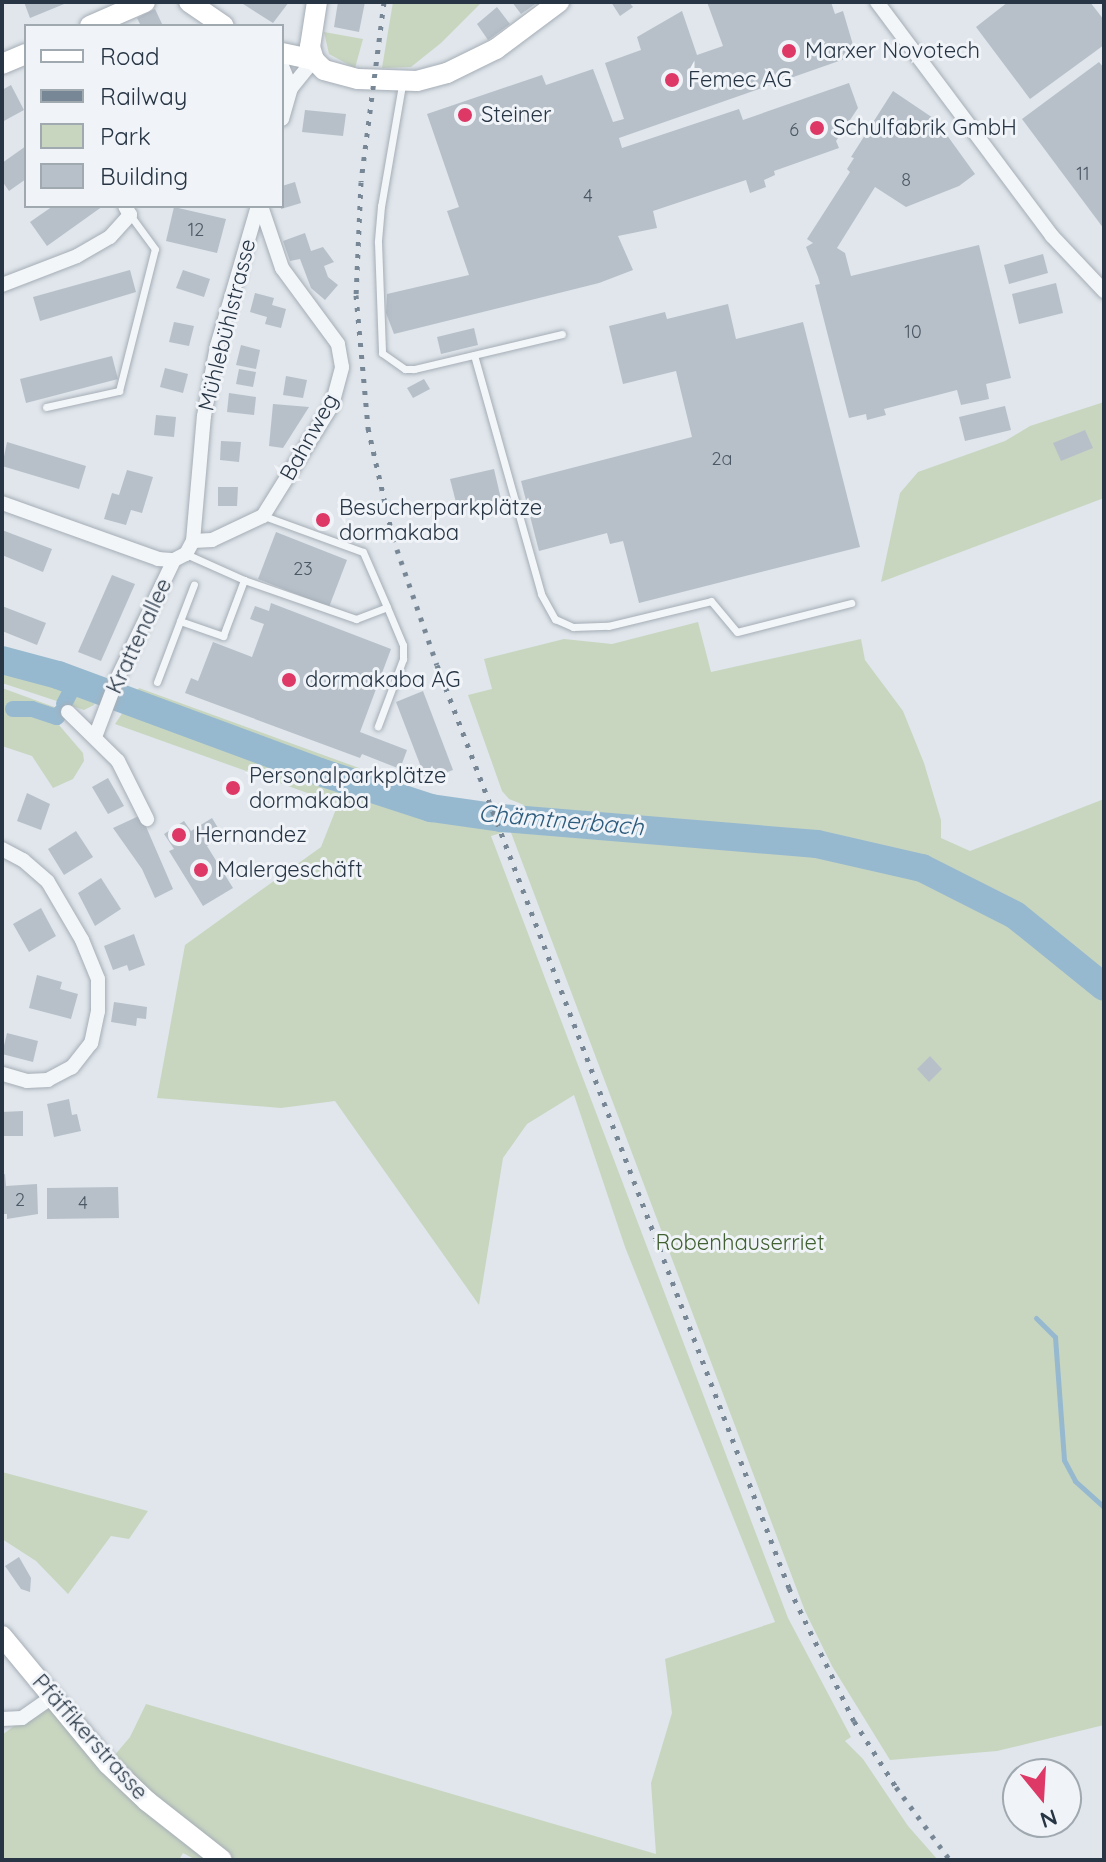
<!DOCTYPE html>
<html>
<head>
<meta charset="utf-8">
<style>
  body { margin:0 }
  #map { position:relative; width:1106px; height:1862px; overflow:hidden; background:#e0e6eb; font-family:Quicksand,sans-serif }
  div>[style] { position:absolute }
  .green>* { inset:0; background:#c8d6c0 }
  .stream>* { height:5px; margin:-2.5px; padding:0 2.5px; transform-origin:2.5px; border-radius:2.5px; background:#97b9cf }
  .canal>* { height:16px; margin:-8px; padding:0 8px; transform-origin:8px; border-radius:8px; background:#97b9cf }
  .river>* { height:28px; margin:-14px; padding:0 14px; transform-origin:14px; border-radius:14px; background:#97b9cf }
  .building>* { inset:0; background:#b7c0c9 }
  .roads { filter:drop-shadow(0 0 2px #a5adb6) drop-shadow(0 0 2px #a5adb6) }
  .lane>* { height:7px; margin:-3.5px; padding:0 3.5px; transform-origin:3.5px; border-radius:3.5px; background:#f3f6f8 }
  .street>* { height:14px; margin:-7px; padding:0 7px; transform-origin:7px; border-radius:7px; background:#f3f6f8 }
  .secondary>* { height:20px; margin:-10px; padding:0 10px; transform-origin:10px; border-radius:10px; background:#fff }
  .rail>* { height:5px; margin-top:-2.5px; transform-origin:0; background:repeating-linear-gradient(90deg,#788796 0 4px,transparent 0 12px) }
  .dots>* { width:22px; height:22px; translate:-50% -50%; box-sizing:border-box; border:4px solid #f0f4f8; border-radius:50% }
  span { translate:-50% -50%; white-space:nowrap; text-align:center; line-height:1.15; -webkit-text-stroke:6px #f0f4f8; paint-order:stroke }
  .number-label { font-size:18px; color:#4b5865 }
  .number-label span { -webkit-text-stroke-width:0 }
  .poi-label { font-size:22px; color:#273544 }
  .left { translate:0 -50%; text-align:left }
  .street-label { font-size:22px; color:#273544 }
  .park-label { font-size:22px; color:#416132 }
  .water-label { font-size:24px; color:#2c5b7d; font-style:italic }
  .frame { position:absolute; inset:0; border:4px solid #273544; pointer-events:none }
  .legend { position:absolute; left:24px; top:24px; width:260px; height:184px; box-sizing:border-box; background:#f0f4f8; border:2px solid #a0a8b0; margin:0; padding:10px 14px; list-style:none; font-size:24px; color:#273544 }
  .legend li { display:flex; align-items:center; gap:16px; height:40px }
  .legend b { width:40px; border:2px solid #a0a8b0 }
  .north { position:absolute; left:1002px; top:1758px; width:80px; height:80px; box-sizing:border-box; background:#f0f4f8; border:2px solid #a0a8b0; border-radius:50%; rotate:162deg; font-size:22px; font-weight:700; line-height:32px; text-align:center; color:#273544 }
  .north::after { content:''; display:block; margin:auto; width:28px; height:36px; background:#dd3866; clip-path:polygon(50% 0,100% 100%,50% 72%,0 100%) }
</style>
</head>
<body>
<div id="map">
  <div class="green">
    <i style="clip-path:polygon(393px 2px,482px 2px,441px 43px,411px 67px,382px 68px)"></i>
    <i style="clip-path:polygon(324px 32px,363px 39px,355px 68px,329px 54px)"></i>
    <i style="clip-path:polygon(1104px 402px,1104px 498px,881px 582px,900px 493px,918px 472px,1005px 441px,1030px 426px)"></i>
    <i style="clip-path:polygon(698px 622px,711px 672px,861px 639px,865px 660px,903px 711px,924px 763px,941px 820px,941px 838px,970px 851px,1104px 799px,1104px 1725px,997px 1751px,890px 1760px,832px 1666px,805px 1611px,510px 830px,491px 836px,788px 1618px,851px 1737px,845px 1741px,863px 1759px,908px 1826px,938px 1860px,196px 1860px,183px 1853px,179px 1860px,2px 1860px,2px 1735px,51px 1698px,108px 1763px,130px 1737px,146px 1704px,656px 1854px,651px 1783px,672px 1713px,665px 1659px,775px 1622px,625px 1247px,574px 1095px,527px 1124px,503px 1158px,479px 1305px,335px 1101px,281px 1108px,157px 1098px,185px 945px,321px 847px,338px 804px,115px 724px,139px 688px,480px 812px,506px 813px,524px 805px,509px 799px,502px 791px,468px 695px,492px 689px,484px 659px,564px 639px,612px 644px)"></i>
    <i style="clip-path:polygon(2px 660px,99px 690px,94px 705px,84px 710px,2px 683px)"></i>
    <i style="clip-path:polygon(2px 688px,68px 712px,59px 725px,83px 753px,84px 761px,73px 779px,53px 788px,32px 756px,2px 746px)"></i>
    <i style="clip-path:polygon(2px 1472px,148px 1511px,129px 1539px,111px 1536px,68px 1594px,36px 1561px,2px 1539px)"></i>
  </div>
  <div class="stream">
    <i style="left:1036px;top:1318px;width:27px;rotate:45deg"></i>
    <i style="left:1055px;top:1337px;width:123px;rotate:85.8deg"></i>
    <i style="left:1064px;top:1460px;width:24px;rotate:62deg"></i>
    <i style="left:1075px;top:1481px;width:39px;rotate:42deg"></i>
  </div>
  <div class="canal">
    <i style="left:64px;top:704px;width:26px;rotate:-62deg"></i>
    <i style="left:13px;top:709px;width:19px"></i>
    <i style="left:32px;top:709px;width:26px;rotate:18deg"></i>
    <i style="left:57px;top:717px;width:5px;rotate:-53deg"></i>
  </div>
  <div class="river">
    <i style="left:2px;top:660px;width:58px;rotate:15deg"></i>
    <i style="left:58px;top:675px;width:279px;rotate:20.3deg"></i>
    <i style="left:320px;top:772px;width:117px;rotate:18deg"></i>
    <i style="left:431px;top:808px;width:71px;rotate:8.1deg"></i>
    <i style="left:501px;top:818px;width:317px;rotate:4.7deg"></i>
    <i style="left:817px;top:844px;width:108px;rotate:12.9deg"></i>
    <i style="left:922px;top:868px;width:104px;rotate:26.8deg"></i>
    <i style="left:1015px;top:915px;width:114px;rotate:39deg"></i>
  </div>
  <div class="building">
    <i style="clip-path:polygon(24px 2px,69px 2px,30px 18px)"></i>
    <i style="clip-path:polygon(240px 2px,289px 2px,273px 23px)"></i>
    <i style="clip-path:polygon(338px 2px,365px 2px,359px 32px,334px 27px)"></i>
    <i style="clip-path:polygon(512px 2px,538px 2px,521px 14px)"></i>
    <i style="clip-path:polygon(611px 2px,629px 2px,633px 7px,620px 16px)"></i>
    <i style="clip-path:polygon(707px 2px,831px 2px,835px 14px,843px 11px,856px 55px,619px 138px,622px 148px,739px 109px,743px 120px,849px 83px,858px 108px,836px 141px,839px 148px,774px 171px,775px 175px,764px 180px,766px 187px,750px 193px,746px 180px,653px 211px,657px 228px,618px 236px,633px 270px,599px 283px,394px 334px,386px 313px,387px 294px,469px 275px,447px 211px,459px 207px,427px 114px,542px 75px,546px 85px,593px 69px,613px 122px,624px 119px,605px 63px,641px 50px,637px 37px,682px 11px,697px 55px,723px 46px)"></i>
    <i style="clip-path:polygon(1008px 2px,1090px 2px,1104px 20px,1104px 45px,1030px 99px,976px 27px)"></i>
    <i style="clip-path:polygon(497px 7px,510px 24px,488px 40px,477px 24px)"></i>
    <i style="clip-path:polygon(155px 9px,163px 26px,141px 26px,137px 18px)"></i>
    <i style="clip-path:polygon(1099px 62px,1104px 68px,1104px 229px,1022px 119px)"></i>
    <i style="clip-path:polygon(11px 85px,24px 110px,2px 122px,2px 90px)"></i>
    <i style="clip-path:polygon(893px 91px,936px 120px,975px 174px,959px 186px,906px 207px,875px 187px,837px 248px,845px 253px,851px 276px,979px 245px,1011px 378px,986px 384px,989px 399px,961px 405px,957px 390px,884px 409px,886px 415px,867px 420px,866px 414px,849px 418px,815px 285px,820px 284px,818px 277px,806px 247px,813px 243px,807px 239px,850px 172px,847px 169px,854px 158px,851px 157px)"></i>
    <i style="clip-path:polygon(305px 110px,346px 114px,343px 136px,302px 132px)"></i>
    <i style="clip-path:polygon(26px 146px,26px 179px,9px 191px,2px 181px,2px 163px)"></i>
    <i style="clip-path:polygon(295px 182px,301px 203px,281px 209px,282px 186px)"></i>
    <i style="clip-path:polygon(53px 206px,103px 206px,47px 246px,30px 222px)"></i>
    <i style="clip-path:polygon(174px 207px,226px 219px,217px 253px,166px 241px)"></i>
    <i style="clip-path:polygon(305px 233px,311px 251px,323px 247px,334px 262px,324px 266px,328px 277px,338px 285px,325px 300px,311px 288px,300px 259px,290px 261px,283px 241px)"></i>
    <i style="clip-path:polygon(1043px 254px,1048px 273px,1009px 284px,1004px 265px)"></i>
    <i style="clip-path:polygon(130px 270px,136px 292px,40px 321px,33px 297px)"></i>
    <i style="clip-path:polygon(183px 270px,210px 279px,204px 297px,176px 288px)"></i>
    <i style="clip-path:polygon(1056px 283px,1063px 313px,1019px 324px,1012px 294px)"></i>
    <i style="clip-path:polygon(255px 293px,274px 298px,272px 305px,286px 309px,281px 328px,265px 324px,267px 317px,250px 312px)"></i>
    <i style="clip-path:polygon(728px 304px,736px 339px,803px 322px,860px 547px,639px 603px,623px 541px,610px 544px,607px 533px,539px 551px,521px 481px,692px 437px,676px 371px,623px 384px,609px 326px,665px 312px,667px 319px)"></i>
    <i style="clip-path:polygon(174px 322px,194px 326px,189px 346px,169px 342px)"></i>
    <i style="clip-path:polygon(474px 328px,478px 345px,441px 354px,437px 337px)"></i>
    <i style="clip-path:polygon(241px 345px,260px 350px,256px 369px,236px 365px)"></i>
    <i style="clip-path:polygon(112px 356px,118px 379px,26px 403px,20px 379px)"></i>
    <i style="clip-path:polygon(165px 368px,188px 374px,183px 393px,160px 387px)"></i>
    <i style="clip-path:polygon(239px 369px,256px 372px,253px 387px,236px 384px)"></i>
    <i style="clip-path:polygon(286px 376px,307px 380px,303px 398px,283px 395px)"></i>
    <i style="clip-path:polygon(424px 379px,430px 389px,413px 398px,407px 388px)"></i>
    <i style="clip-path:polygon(229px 393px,256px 397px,254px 415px,227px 412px)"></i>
    <i style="clip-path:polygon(273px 404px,309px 407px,283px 448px,269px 446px)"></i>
    <i style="clip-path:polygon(1005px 406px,1011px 430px,965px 441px,959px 417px)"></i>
    <i style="clip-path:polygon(156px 415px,176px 417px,174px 437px,154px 435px)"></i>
    <i style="clip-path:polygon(1085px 430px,1093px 448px,1061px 461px,1053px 443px)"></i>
    <i style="clip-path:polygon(221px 441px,241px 442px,239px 462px,220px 460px)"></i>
    <i style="clip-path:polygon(7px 442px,86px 466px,79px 489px,2px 466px)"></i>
    <i style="clip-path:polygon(494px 469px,501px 499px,458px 510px,450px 479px)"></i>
    <i style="clip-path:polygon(127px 470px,153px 477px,142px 513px,131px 510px,126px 525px,104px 519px,112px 493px,119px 495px)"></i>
    <i style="clip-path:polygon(218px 487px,238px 487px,237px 506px,218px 506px)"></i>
    <i style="clip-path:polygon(2px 530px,52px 549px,43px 572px,2px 555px)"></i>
    <i style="clip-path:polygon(276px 532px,347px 560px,329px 607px,258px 579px)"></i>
    <i style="clip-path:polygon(112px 575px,135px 584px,101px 661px,78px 652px)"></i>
    <i style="clip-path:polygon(271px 603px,391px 649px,360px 732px,407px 750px,400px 769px,362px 754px,360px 758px,185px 693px,191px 678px,198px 681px,213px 642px,252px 657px,264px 624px,250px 619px,255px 606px,269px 611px)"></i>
    <i style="clip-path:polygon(2px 606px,46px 623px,37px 645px,2px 631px)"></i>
    <i style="clip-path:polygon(423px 691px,453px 770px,426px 780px,396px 702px)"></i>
    <i style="clip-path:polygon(108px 778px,124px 806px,108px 814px,92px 787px)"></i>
    <i style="clip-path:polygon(27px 793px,50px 804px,41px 830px,17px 821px)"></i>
    <i style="clip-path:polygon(141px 815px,173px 889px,155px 898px,142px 869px,113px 828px)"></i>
    <i style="clip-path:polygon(212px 818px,223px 836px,207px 846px,233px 888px,203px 906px,169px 851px,174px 849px,164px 834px,184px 821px,191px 831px)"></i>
    <i style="clip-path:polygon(76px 831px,93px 857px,64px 875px,48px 849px)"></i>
    <i style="clip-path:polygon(101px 878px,121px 909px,95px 926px,78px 893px)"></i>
    <i style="clip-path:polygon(41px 908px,56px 936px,29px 952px,13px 924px)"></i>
    <i style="clip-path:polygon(134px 934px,145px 965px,129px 971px,127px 965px,113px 970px,104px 946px)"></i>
    <i style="clip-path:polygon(37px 975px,62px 982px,60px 989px,78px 994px,71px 1019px,29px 1008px)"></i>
    <i style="clip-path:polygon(114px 1002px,147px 1007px,146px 1019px,137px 1018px,136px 1026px,111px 1022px)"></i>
    <i style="clip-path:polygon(7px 1033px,38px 1041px,33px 1062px,2px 1054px)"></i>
    <i style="clip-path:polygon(930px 1056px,942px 1069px,929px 1082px,917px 1069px)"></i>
    <i style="clip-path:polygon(69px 1099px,72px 1115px,77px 1114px,81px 1131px,54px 1137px,47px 1104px)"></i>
    <i style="clip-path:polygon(23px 1111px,23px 1136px,2px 1136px,2px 1112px)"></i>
    <i style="clip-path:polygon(5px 1174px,6px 1186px,37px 1184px,38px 1214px,7px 1219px,7px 1214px,2px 1214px,2px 1175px)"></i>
    <i style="clip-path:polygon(118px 1187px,119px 1218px,47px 1219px,47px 1188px)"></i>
    <i style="clip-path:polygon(19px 1557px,31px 1578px,30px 1592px,21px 1589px,5px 1566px)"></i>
  </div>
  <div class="roads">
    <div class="lane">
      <i style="left:402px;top:85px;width:123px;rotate:99.8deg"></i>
      <i style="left:381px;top:206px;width:36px;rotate:95deg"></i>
      <i style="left:378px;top:242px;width:111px;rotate:87.9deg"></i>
      <i style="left:382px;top:353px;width:28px;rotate:35deg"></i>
      <i style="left:405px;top:369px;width:9px"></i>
      <i style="left:414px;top:369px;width:152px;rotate:-13.3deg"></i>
      <i style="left:474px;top:355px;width:248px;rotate:74.3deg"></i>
      <i style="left:541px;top:594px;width:29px;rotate:61deg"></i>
      <i style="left:555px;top:619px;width:20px;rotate:24deg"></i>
      <i style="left:573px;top:627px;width:35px;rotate:-2deg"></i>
      <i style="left:608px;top:626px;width:106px;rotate:-13.6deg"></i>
      <i style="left:711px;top:601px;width:40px;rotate:50deg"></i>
      <i style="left:737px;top:632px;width:118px;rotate:-14.3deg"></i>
      <i style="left:46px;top:407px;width:75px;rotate:-12.4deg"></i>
      <i style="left:119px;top:391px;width:146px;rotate:-75.8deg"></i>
      <i style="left:155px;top:249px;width:42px;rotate:-126.3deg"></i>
      <i style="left:264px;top:516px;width:105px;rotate:20deg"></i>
      <i style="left:363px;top:552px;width:60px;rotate:66.4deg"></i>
      <i style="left:186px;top:554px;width:64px;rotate:24.1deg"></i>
      <i style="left:244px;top:580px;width:119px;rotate:19.2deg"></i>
      <i style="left:356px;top:619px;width:33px;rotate:-21deg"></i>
      <i style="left:387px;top:607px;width:41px;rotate:67.2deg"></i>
      <i style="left:403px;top:645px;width:14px;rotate:90deg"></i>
      <i style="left:403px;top:659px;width:72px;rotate:110.5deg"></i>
      <i style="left:180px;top:621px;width:39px;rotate:-69deg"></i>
      <i style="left:157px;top:682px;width:65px;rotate:-69.3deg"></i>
      <i style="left:180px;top:621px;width:46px;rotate:19.2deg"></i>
      <i style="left:223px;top:636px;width:60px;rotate:-69.4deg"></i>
    </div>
    <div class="street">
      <i style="left:877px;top:2px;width:292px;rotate:53.2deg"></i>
      <i style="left:1052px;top:236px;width:76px;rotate:46.6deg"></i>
      <i style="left:282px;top:66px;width:24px;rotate:68deg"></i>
      <i style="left:282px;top:119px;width:32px;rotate:-74deg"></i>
      <i style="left:291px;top:88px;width:36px;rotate:-51deg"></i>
      <i style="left:2px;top:285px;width:80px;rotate:-21.1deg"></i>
      <i style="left:77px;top:256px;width:38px;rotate:-30deg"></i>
      <i style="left:110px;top:237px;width:30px;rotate:-48deg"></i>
      <i style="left:130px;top:215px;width:10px;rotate:-119deg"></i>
      <i style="left:2px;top:503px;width:166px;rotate:19.7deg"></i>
      <i style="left:158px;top:559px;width:16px;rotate:4deg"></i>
      <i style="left:174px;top:560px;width:13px;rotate:-27deg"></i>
      <i style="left:186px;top:554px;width:15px;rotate:-62deg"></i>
      <i style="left:193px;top:541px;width:125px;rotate:-85deg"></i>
      <i style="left:204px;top:416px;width:71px;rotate:-79.5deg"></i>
      <i style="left:217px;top:346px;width:146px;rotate:-73.7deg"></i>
      <i style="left:193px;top:541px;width:19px;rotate:-3deg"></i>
      <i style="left:212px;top:540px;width:56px;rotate:-25.2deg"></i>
      <i style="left:263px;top:516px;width:131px;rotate:-58.1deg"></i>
      <i style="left:332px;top:405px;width:39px;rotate:-75deg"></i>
      <i style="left:342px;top:367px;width:23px;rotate:-100deg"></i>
      <i style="left:338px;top:344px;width:94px;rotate:-126.4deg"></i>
      <i style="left:282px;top:268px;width:65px;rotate:-108.7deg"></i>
      <i style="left:68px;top:712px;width:70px;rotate:44.4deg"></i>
      <i style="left:118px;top:761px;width:65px;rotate:63.4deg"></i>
      <i style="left:95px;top:737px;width:62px;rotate:-69.2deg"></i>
      <i style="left:117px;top:679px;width:132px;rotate:-64.4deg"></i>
      <i style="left:2px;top:849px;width:24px;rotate:28deg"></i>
      <i style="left:23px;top:860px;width:33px;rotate:41deg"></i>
      <i style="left:48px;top:882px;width:67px;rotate:59.6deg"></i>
      <i style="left:82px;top:940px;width:42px;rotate:67.7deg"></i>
      <i style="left:98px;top:979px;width:32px;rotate:90deg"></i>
      <i style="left:98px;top:1011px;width:33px;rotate:102deg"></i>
      <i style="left:91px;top:1043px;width:31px;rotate:128deg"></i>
      <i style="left:72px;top:1067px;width:27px;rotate:152deg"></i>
      <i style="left:48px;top:1080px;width:21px;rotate:177deg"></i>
      <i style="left:27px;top:1081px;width:26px;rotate:-164deg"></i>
      <i style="left:2px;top:1719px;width:20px;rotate:-3deg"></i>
      <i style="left:22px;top:1718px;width:35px;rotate:-35deg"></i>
    </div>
    <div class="secondary">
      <i style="left:189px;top:2px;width:42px;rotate:34.4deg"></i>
      <i style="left:90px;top:26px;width:60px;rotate:-23.6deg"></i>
      <i style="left:282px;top:53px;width:33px;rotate:12deg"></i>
      <i style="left:314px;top:60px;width:14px;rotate:45deg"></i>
      <i style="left:324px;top:70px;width:35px;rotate:15deg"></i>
      <i style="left:358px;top:79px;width:59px;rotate:1.9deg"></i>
      <i style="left:417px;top:81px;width:31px;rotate:-15deg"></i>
      <i style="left:447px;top:73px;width:55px;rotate:-26.1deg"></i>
      <i style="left:496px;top:49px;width:79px;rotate:-36.7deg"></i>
      <i style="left:314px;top:60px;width:14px;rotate:-107deg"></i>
      <i style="left:310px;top:47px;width:46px;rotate:-81.2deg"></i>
      <i style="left:2px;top:64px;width:26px;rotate:-23deg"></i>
      <i style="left:2px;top:1636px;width:166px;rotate:50.4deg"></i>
      <i style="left:108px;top:1764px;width:54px;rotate:43.5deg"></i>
      <i style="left:147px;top:1801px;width:95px;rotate:38.2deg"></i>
    </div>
  </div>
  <div class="rail">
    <i style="left:384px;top:2px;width:181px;rotate:97.3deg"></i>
    <i style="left:361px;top:182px;width:113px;rotate:92.5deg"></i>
    <i style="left:356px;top:295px;width:134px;rotate:84.8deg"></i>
    <i style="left:368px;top:428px;width:113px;rotate:77.2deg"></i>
    <i style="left:393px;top:538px;width:134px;rotate:70.9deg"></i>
    <i style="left:437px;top:665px;width:988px;rotate:69.12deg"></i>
    <i style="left:789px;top:1588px;width:148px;rotate:64deg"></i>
    <i style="left:854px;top:1721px;width:78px;rotate:57.5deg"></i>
    <i style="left:896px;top:1787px;width:91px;rotate:53.5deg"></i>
  </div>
  <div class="dots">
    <i style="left:789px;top:51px;background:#dd3866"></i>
    <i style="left:672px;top:80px;background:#dd3866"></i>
    <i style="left:465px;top:115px;background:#dd3866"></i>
    <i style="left:817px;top:128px;background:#dd3866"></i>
    <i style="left:323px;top:520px;background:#dd3866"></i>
    <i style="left:289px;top:680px;background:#dd3866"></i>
    <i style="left:233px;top:788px;background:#dd3866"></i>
    <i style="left:179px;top:835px;background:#dd3866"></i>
    <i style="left:201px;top:870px;background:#dd3866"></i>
  </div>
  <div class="number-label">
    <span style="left:794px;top:130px">6</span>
    <span style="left:1083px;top:174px">11</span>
    <span style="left:906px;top:180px">8</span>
    <span style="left:588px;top:196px">4</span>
    <span style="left:196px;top:230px">12</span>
    <span style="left:913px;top:332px">10</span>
    <span style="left:722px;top:459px">2a</span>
    <span style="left:303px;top:569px">23</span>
    <span style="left:20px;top:1200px">2</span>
    <span style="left:83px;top:1203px">4</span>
  </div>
  <div class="poi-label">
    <span class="left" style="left:805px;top:51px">Marxer Novotech</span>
    <span class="left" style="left:688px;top:80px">Femec AG</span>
    <span class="left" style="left:481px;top:115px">Steiner</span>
    <span class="left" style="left:833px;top:128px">Schulfabrik GmbH</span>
    <span class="left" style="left:339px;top:520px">Besucherparkplätze<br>dormakaba</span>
    <span class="left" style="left:305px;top:680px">dormakaba AG</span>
    <span class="left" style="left:249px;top:788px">Personalparkplätze<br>dormakaba</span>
    <span class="left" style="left:195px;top:835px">Hernandez</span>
    <span class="left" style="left:217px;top:870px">Malergeschäft</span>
  </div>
  <div class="street-label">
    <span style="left:227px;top:325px;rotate:-76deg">Mühlebühlstrasse</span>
    <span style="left:309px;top:437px;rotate:-61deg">Bahnweg</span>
    <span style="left:139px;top:636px;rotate:-65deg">Krattenallee</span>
    <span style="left:90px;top:1737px;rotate:48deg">Pfäffikerstrasse</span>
  </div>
  <div class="park-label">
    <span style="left:740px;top:1243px">Robenhauserriet</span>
  </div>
  <div class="water-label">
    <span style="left:561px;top:820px;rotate:5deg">Chämtnerbach</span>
  </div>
  <div class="frame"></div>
  <ul class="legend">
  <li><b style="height:10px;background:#fff"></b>Road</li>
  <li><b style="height:10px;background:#788796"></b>Railway</li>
  <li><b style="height:22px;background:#c8d6c0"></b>Park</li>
  <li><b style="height:22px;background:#b7c0c9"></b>Building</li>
  </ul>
  <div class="north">N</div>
</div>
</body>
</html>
